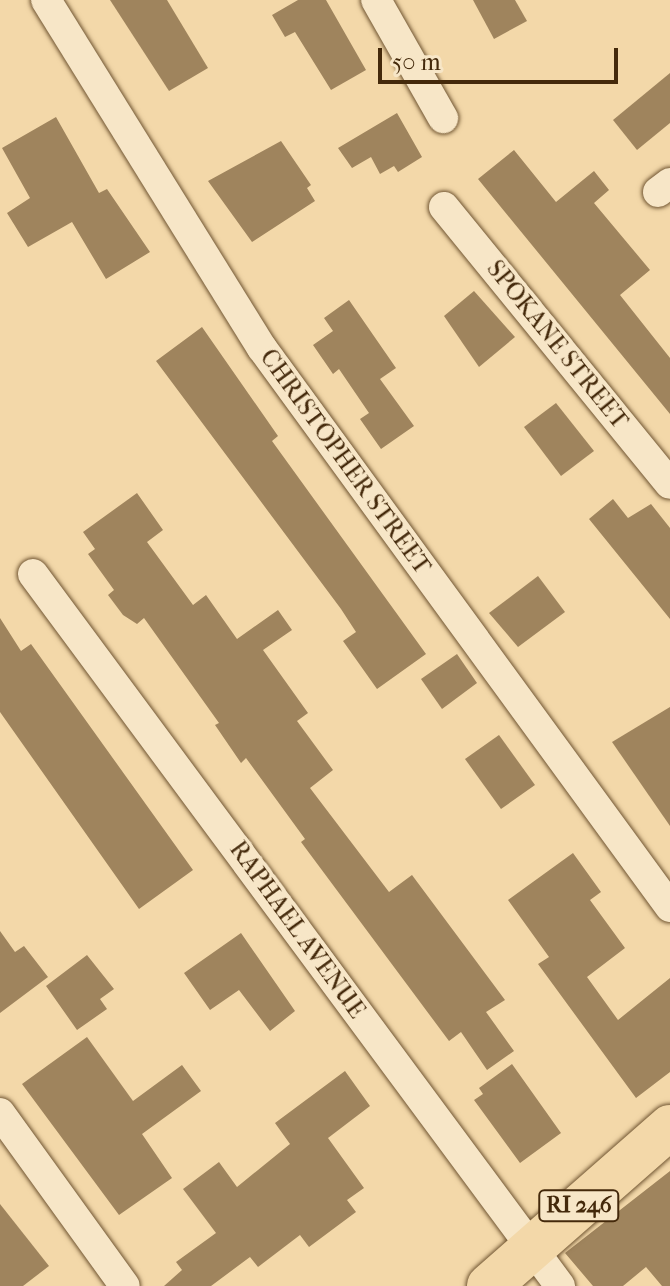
<!DOCTYPE html>
<html>
<head>
<meta charset="utf-8">
<style>
  body { margin:0 }
  #map { position:relative; width:670px; height:1286px; overflow:hidden; background:#f3d8a9; font-family:"IM FELL French Canon",serif }
  div>[style] { position:absolute }
  .building>* { inset:0; background:#9f845d }
  .roads { filter:drop-shadow(0 0 2px #705532) drop-shadow(0 0 2px #705532) }
  .minor>* { height:30px; margin:-15px; padding:0 15px; transform-origin:15px; border-radius:15px; background:#f7e6c7 }
  .primary>* { height:44px; margin:-22px; padding:0 22px; transform-origin:22px; border-radius:22px; background:#f3d8a9 }
  span { translate:-50% -50%; white-space:nowrap; text-align:center; line-height:1.15; -webkit-text-stroke:7px #f7e6c7; paint-order:stroke }
  .shield-label span { padding:2px 6px; background:#f7e6c7; border:2px solid; border-radius:6px; -webkit-text-stroke-width:0 }
  .shield-label { font-size:22px; color:#44290b; font-weight:700 }
  .street-label { font-size:24px; color:#44290b }
  .scale { position:absolute; left:378px; top:48px; width:240px; height:36px; box-sizing:border-box; border:4px solid #44290b; border-top:0; padding-left:10px; font-size:24px; line-height:28px; white-space:nowrap; color:#44290b; -webkit-text-stroke:6px #f7e6c7; paint-order:stroke }
</style>
</head>
<body>
<div id="map">
  <div class="building">
    <i style="clip-path:polygon(110px 0,167px 0,208px 68px,169px 91px)"></i>
    <i style="clip-path:polygon(298px 0,326px 0,366px 70px,331px 90px,295px 32px,285px 37px,272px 15px)"></i>
    <i style="clip-path:polygon(473px 0,515px 0,527px 21px,494px 39px)"></i>
    <i style="clip-path:polygon(670px 73px,670px 123px,637px 150px,613px 120px)"></i>
    <i style="clip-path:polygon(397px 113px,422px 157px,398px 172px,394px 166px,380px 174px,371px 157px,352px 168px,338px 148px)"></i>
    <i style="clip-path:polygon(56px 117px,99px 193px,107px 189px,150px 252px,106px 279px,72px 222px,28px 247px,7px 213px,30px 198px,2px 148px)"></i>
    <i style="clip-path:polygon(281px 141px,311px 185px,307px 188px,315px 201px,252px 242px,208px 181px)"></i>
    <i style="clip-path:polygon(514px 150px,556px 202px,594px 171px,609px 190px,594px 203px,650px 270px,620px 295px,670px 358px,670px 414px,478px 179px)"></i>
    <i style="clip-path:polygon(474px 291px,515px 337px,479px 367px,444px 316px)"></i>
    <i style="clip-path:polygon(349px 300px,396px 368px,380px 379px,414px 426px,381px 449px,360px 419px,369px 413px,339px 369px,333px 374px,313px 345px,333px 331px,324px 318px)"></i>
    <i style="clip-path:polygon(202px 327px,278px 436px,272px 441px,426px 654px,377px 689px,343px 641px,356px 632px,341px 609px,156px 361px)"></i>
    <i style="clip-path:polygon(556px 403px,594px 451px,561px 476px,524px 427px)"></i>
    <i style="clip-path:polygon(137px 493px,163px 530px,147px 542px,193px 605px,206px 595px,237px 639px,278px 610px,292px 630px,263px 650px,308px 713px,297px 721px,333px 770px,310px 788px,389px 892px,412px 875px,505px 1000px,486px 1012px,514px 1051px,487px 1070px,461px 1032px,449px 1041px,301px 842px,305px 839px,246px 758px,241px 763px,215px 725px,219px 723px,144px 618px,137px 624px,123px 615px,108px 595px,114px 590px,88px 554px,95px 549px,83px 532px)"></i>
    <i style="clip-path:polygon(613px 499px,628px 518px,651px 504px,670px 528px,670px 619px,589px 519px)"></i>
    <i style="clip-path:polygon(538px 576px,565px 612px,518px 647px,489px 613px)"></i>
    <i style="clip-path:polygon(0 618px,21px 651px,31px 644px,193px 870px,139px 909px,0 712px)"></i>
    <i style="clip-path:polygon(457px 654px,477px 683px,442px 709px,421px 679px)"></i>
    <i style="clip-path:polygon(670px 707px,670px 826px,612px 742px)"></i>
    <i style="clip-path:polygon(499px 735px,535px 785px,501px 809px,465px 759px)"></i>
    <i style="clip-path:polygon(573px 853px,601px 892px,590px 900px,625px 948px,587px 977px,618px 1020px,670px 978px,670px 1072px,636px 1098px,538px 964px,549px 957px,508px 900px)"></i>
    <i style="clip-path:polygon(0 931px,15px 952px,24px 946px,48px 977px,0 1013px)"></i>
    <i style="clip-path:polygon(241px 933px,295px 1011px,270px 1031px,239px 990px,210px 1010px,184px 973px)"></i>
    <i style="clip-path:polygon(87px 955px,114px 989px,100px 999px,107px 1009px,77px 1030px,46px 986px)"></i>
    <i style="clip-path:polygon(87px 1037px,133px 1101px,182px 1065px,201px 1091px,142px 1134px,172px 1178px,119px 1215px,22px 1084px)"></i>
    <i style="clip-path:polygon(512px 1064px,561px 1133px,520px 1163px,474px 1100px,483px 1094px,479px 1088px)"></i>
    <i style="clip-path:polygon(345px 1071px,370px 1106px,328px 1138px,364px 1188px,347px 1200px,356px 1212px,309px 1247px,300px 1235px,258px 1267px,250px 1257px,211px 1286px,164px 1286px,182px 1270px,176px 1262px,216px 1233px,183px 1189px,219px 1162px,237px 1187px,290px 1144px,275px 1123px)"></i>
    <i style="clip-path:polygon(670px 1171px,670px 1286px,662px 1286px,646px 1267px,623px 1286px,593px 1286px,565px 1253px)"></i>
    <i style="clip-path:polygon(0 1204px,49px 1266px,23px 1286px,0 1286px)"></i>
  </div>
  <div class="roads">
    <div class="minor">
      <i style="left:46px;top:0;width:410px;rotate:58.2deg"></i>
      <i style="left:262px;top:348px;width:692px;rotate:53.88deg"></i>
      <i style="left:376px;top:0;width:136px;rotate:60.4deg"></i>
      <i style="left:658px;top:192px;width:15px;rotate:-37deg"></i>
      <i style="left:444px;top:207px;width:357px;rotate:50.8deg"></i>
      <i style="left:33px;top:574px;width:886px;rotate:53.49deg"></i>
      <i style="left:0;top:1113px;width:213px;rotate:54.2deg"></i>
    </div>
    <div class="primary">
      <i style="left:489px;top:1286px;width:241px;rotate:-41.3deg"></i>
    </div>
  </div>
  <div class="shield-label">
    <span style="left:579px;top:1206px">RI 246</span>
  </div>
  <div class="street-label">
    <span style="left:557px;top:345px;rotate:51deg">SPOKANE STREET</span>
    <span style="left:345px;top:462px;rotate:54deg">CHRISTOPHER STREET</span>
    <span style="left:297px;top:930px;rotate:54deg">RAPHAEL AVENUE</span>
  </div>
  <div class="scale">50 m</div>
</div>
</body>
</html>
